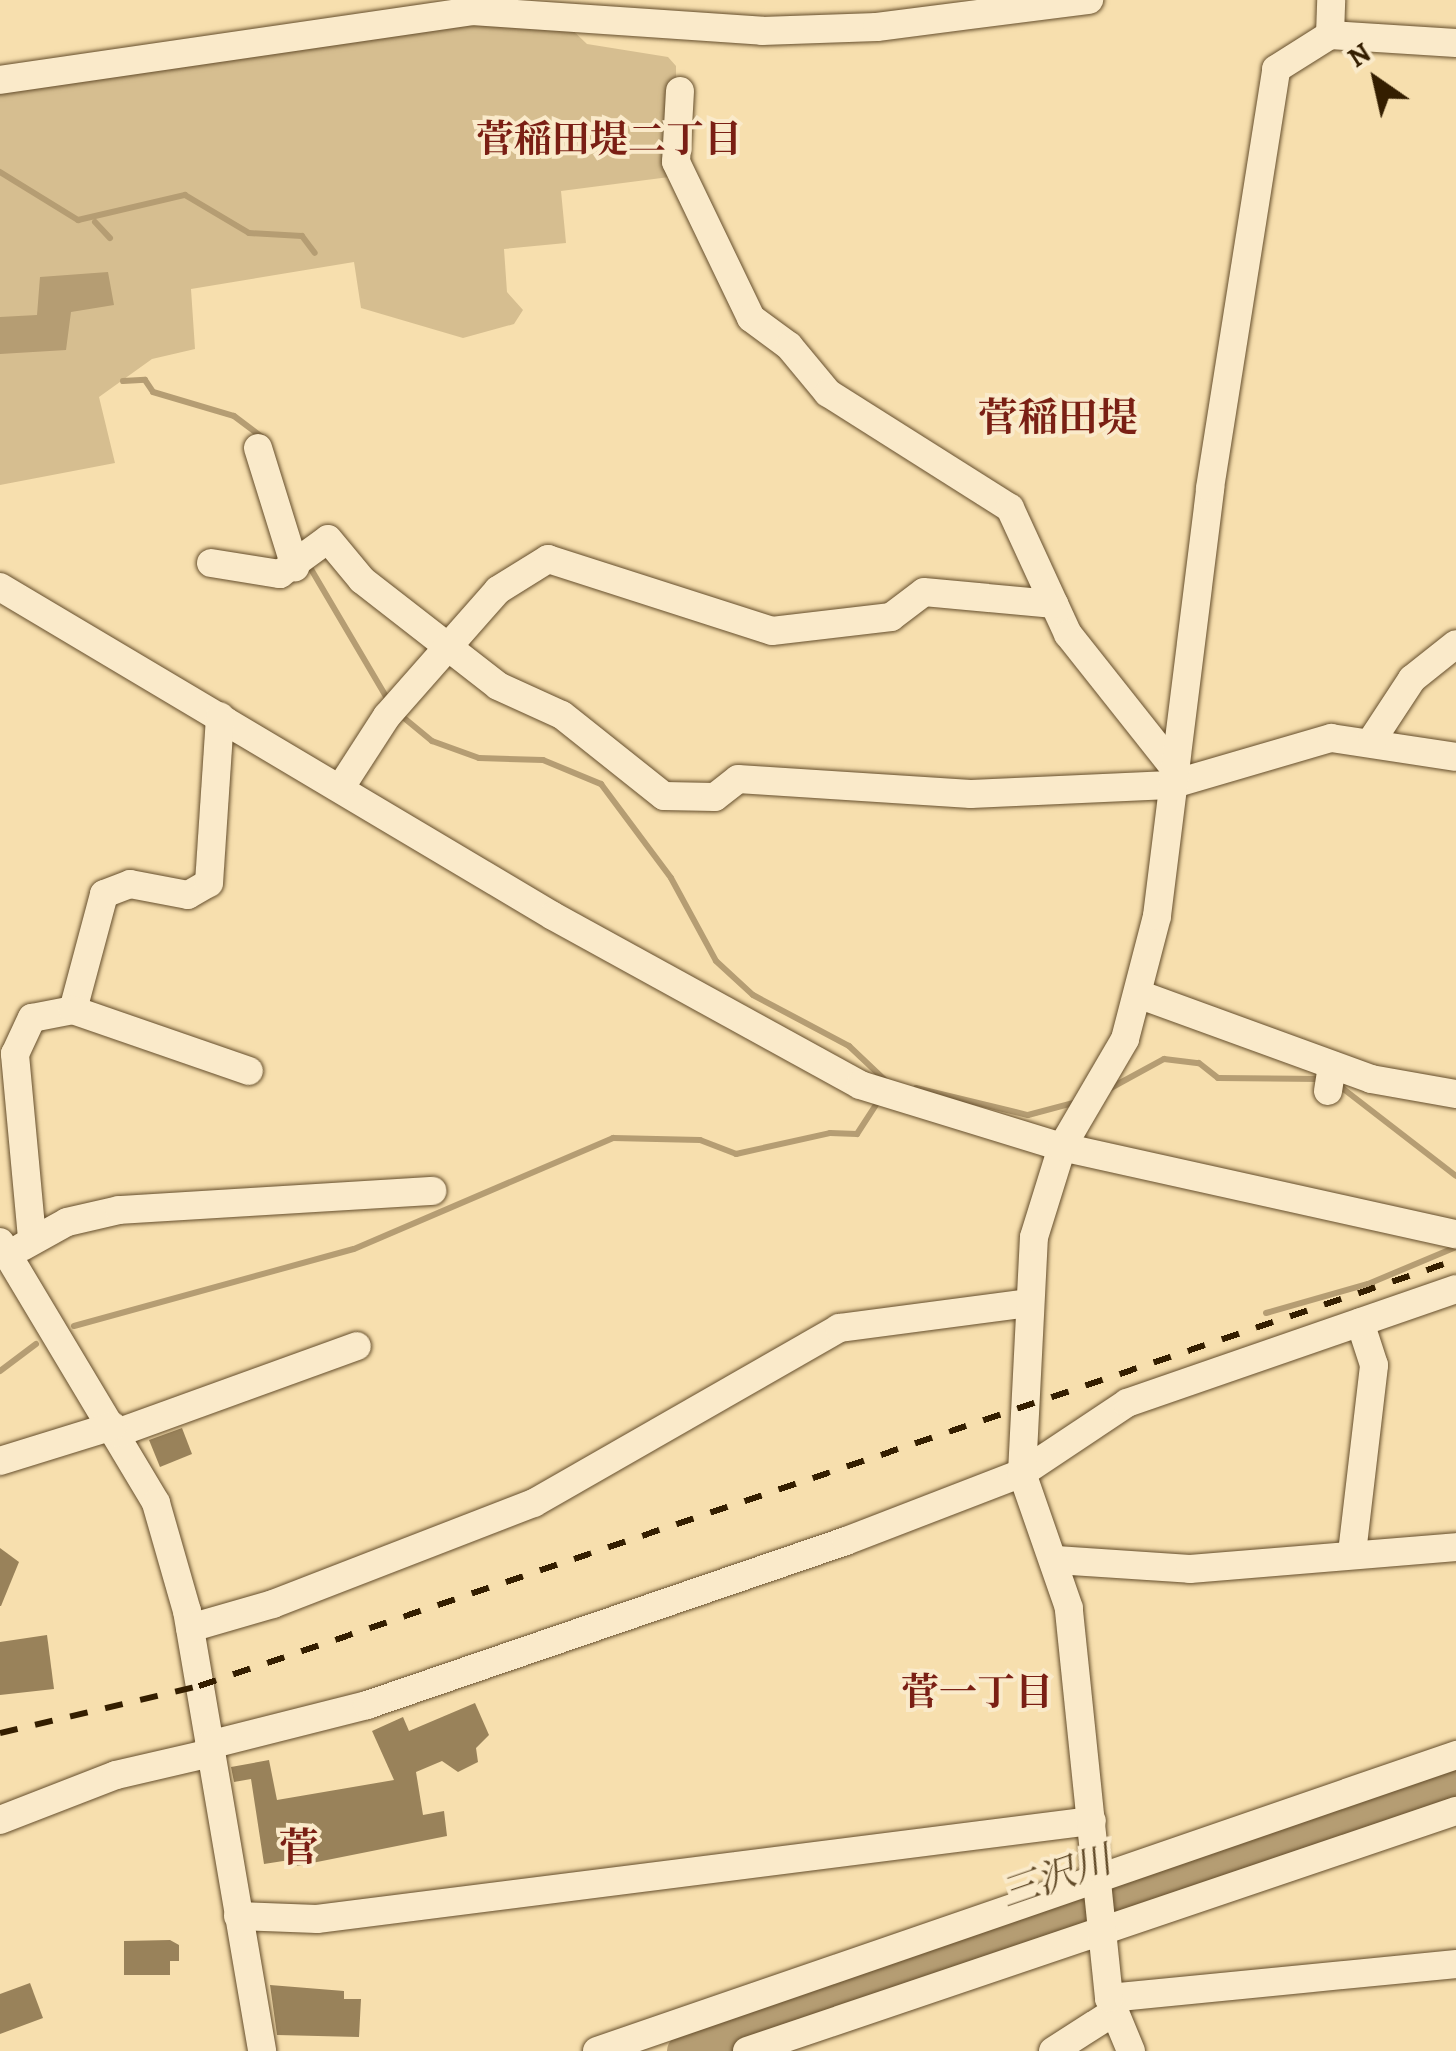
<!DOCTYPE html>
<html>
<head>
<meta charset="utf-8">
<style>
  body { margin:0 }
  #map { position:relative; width:1456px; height:2051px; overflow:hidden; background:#f7dfae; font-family:Alegreya,"Noto Serif JP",serif }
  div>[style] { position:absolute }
  .green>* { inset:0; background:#d6be90 }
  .water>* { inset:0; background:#b59d73 }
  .stream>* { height:6px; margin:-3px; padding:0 3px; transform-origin:3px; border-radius:3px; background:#b59d73 }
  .river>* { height:35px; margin:-17.5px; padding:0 17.5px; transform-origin:17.5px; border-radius:17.5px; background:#b59d73 }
  .building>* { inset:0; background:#99825a }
  .roads { filter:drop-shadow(0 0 2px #654e2c) drop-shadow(0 0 2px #654e2c) }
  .minor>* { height:28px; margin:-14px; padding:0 14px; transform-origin:14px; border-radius:14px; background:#faeaca }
  .rail>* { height:6px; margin-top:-3px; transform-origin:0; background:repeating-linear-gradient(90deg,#341e00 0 18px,transparent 0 36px) }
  span { translate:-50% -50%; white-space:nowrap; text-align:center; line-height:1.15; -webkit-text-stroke:8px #faeaca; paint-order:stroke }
  .neighbourhood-label { font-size:38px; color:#7a1f14; font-weight:700 }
  .water-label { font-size:38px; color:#614a28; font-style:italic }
  .quarter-label { font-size:40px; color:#7a1f14; font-weight:700 }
  .north { position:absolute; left:1326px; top:30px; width:100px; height:100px; -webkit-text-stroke:8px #faeaca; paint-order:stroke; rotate:326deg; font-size:28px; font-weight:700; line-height:40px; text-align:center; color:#341e00 }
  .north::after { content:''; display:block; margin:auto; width:35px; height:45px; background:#341e00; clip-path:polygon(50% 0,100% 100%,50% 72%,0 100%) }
</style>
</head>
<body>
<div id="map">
  <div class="green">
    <i style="clip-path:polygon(442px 25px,567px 25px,587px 44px,668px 57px,676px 66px,677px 176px,561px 191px,566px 243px,504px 249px,507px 292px,523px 310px,514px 324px,463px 338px,361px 308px,354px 262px,191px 289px,195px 349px,152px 359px,99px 397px,115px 463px,0 485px,0 94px,110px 70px)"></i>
  </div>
  <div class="water">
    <i style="clip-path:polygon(108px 272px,114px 305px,71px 312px,66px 350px,0 354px,0 317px,37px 315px,40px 277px)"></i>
  </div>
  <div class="stream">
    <i style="left:0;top:172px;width:92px;rotate:31.6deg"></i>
    <i style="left:78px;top:220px;width:110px;rotate:-13.2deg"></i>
    <i style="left:185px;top:195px;width:74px;rotate:30.7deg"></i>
    <i style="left:249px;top:233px;width:53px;rotate:3.2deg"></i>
    <i style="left:302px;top:236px;width:21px;rotate:53deg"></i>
    <i style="left:95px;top:222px;width:22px;rotate:47deg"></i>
    <i style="left:123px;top:381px;width:22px;rotate:-3deg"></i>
    <i style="left:145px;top:380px;width:14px;rotate:56deg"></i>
    <i style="left:153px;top:392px;width:84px;rotate:16.5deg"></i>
    <i style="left:234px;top:416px;width:38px;rotate:37deg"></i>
    <i style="left:308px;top:564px;width:161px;rotate:59.5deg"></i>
    <i style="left:398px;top:713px;width:44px;rotate:39.5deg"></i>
    <i style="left:432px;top:741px;width:50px;rotate:19.9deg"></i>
    <i style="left:479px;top:758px;width:64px;rotate:1.8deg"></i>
    <i style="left:543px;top:760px;width:63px;rotate:22.5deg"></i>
    <i style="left:601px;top:784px;width:117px;rotate:53.3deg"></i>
    <i style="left:671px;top:878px;width:94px;rotate:61.5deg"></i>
    <i style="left:716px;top:961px;width:50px;rotate:42.6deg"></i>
    <i style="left:753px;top:995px;width:109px;rotate:28deg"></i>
    <i style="left:849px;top:1046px;width:50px;rotate:43.4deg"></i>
    <i style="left:1337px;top:1084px;width:150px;rotate:37.7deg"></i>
    <i style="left:916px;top:1088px;width:115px;rotate:13.6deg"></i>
    <i style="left:1028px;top:1115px;width:51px;rotate:-14.9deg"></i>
    <i style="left:1107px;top:1090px;width:65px;rotate:-28.5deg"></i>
    <i style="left:1164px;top:1059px;width:35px;rotate:7deg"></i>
    <i style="left:1199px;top:1063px;width:24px;rotate:38deg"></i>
    <i style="left:1218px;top:1078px;width:103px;rotate:0.6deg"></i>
    <i style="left:1266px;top:1313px;width:106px;rotate:-15.9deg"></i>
    <i style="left:1368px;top:1284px;width:95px;rotate:-22.8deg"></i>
    <i style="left:74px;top:1326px;width:290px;rotate:-15.4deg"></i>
    <i style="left:354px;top:1249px;width:282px;rotate:-23.2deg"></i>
    <i style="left:613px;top:1138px;width:87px;rotate:1.3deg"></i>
    <i style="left:700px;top:1140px;width:39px;rotate:21deg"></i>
    <i style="left:736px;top:1154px;width:96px;rotate:-12.6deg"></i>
    <i style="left:830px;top:1133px;width:27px;rotate:2deg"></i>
    <i style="left:857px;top:1134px;width:35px;rotate:-57deg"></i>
    <i style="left:0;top:1371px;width:45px;rotate:-36.9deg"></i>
  </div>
  <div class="river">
    <i style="left:684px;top:2051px;width:817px;rotate:-19.14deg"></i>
  </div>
  <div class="building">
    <i style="clip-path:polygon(182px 1428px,192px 1454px,160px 1467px,149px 1440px)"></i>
    <i style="clip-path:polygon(0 1548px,19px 1562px,1px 1606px,0 1606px)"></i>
    <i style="clip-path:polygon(47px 1635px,54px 1689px,0 1695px,0 1642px)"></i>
    <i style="clip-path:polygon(475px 1703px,489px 1735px,476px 1748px,478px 1762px,458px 1772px,442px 1761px,416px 1772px,423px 1815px,444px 1811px,447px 1836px,297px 1866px,296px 1859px,264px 1864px,251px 1779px,234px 1782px,231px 1767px,269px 1760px,277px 1800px,394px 1780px,372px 1731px,403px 1717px,409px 1731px)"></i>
    <i style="clip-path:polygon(170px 1940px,179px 1945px,179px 1961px,170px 1961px,170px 1975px,124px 1975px,124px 1941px)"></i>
    <i style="clip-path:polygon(30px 1983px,43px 2018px,0 2034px,0 1994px)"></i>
    <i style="clip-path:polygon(270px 1985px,344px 1991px,344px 1999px,361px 1999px,359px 2037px,277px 2035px)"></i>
  </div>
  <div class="roads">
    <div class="minor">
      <i style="left:1330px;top:35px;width:35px;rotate:-88deg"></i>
      <i style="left:0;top:80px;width:477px;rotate:-8.3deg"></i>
      <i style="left:472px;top:11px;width:291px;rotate:3.9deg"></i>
      <i style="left:762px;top:31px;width:115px;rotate:-2deg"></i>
      <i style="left:877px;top:27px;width:214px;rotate:-7.3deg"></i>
      <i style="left:680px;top:91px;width:71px;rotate:93.2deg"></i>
      <i style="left:676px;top:162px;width:173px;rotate:64.3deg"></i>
      <i style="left:751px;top:318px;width:47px;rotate:36.4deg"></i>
      <i style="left:789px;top:346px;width:61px;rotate:50.3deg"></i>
      <i style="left:828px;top:393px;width:215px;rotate:32.3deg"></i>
      <i style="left:1010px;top:508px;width:139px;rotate:65.3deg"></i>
      <i style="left:1068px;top:634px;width:167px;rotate:51.6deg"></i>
      <i style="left:258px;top:448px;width:125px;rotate:72.7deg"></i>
      <i style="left:211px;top:563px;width:70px;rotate:9.1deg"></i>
      <i style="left:280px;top:574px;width:59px;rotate:-36.1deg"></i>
      <i style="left:328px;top:539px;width:53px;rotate:50.3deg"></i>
      <i style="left:362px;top:580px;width:172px;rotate:37.9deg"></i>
      <i style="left:498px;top:686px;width:70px;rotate:24.4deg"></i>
      <i style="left:562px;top:715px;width:130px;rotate:38.5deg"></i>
      <i style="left:664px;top:796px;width:51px;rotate:1.1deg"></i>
      <i style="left:715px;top:797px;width:29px;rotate:-38deg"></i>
      <i style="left:738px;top:779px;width:233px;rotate:3.7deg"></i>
      <i style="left:971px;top:794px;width:199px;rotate:-2.6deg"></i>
      <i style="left:1170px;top:785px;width:168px;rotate:-16.3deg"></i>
      <i style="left:1331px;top:738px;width:126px;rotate:8.6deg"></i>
      <i style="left:0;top:587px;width:643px;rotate:30.75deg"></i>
      <i style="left:553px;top:916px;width:350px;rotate:28.8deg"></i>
      <i style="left:860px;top:1085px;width:211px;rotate:17.1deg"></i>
      <i style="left:1062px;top:1147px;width:403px;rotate:12.5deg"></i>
      <i style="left:1372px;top:740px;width:73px;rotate:-56.7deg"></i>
      <i style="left:1412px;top:679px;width:56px;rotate:-38.5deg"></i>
      <i style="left:341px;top:787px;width:85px;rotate:-57.1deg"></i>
      <i style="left:387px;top:716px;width:168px;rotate:-48.6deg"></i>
      <i style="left:498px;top:590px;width:59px;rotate:-31.8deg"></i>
      <i style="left:548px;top:559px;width:235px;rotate:17.8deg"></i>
      <i style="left:772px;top:631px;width:120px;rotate:-6.7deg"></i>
      <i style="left:891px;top:617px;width:41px;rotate:-37.1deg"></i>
      <i style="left:924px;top:592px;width:131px;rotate:5.3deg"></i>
      <i style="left:1138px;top:994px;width:248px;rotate:20deg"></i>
      <i style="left:1371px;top:1079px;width:86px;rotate:10deg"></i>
      <i style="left:73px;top:1010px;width:120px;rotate:-75deg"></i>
      <i style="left:104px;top:894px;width:28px;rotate:-21deg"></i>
      <i style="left:130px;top:884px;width:59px;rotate:10.7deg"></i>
      <i style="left:188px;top:895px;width:24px;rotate:-30deg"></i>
      <i style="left:209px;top:883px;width:167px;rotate:-86.2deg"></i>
      <i style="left:1328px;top:1091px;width:26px;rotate:-81deg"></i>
      <i style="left:32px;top:1238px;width:185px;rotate:-95.3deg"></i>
      <i style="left:15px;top:1054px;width:40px;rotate:-65deg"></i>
      <i style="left:32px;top:1018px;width:42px;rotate:-11deg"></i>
      <i style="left:73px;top:1010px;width:186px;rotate:19.1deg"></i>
      <i style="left:0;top:1242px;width:304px;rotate:59.1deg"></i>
      <i style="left:156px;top:1503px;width:112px;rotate:74deg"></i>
      <i style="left:187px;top:1611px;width:446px;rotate:80.3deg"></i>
      <i style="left:22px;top:1247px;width:51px;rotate:-29.1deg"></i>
      <i style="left:67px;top:1222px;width:53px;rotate:-13deg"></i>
      <i style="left:119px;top:1210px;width:314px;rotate:-3.5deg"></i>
      <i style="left:117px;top:1433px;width:255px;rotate:-19.9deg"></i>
      <i style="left:0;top:1461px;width:118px;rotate:-17.2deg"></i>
      <i style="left:1352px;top:1553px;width:189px;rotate:-83.3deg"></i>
      <i style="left:1374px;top:1365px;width:45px;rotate:-108deg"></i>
      <i style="left:1056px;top:1560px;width:134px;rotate:3.8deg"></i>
      <i style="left:1190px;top:1569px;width:267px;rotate:-4.7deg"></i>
      <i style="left:190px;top:1628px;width:86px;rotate:-16.1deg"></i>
      <i style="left:273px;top:1604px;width:280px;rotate:-21.2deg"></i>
      <i style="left:534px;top:1503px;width:352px;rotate:-29.8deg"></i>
      <i style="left:839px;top:1328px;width:192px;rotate:-7.5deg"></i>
      <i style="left:209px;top:1745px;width:163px;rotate:-14.2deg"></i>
      <i style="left:367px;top:1705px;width:506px;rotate:-18.9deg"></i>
      <i style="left:846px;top:1541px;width:189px;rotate:-21.1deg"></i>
      <i style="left:1022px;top:1473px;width:126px;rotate:-33.7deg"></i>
      <i style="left:1127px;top:1403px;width:348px;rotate:-19.1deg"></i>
      <i style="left:0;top:1820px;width:124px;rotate:-21.2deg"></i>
      <i style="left:116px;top:1775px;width:98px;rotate:-13deg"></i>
      <i style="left:238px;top:1916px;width:79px;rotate:2.2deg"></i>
      <i style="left:317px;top:1919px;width:781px;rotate:-7.21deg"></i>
      <i style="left:1109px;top:1998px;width:349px;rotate:-5.6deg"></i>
      <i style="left:597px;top:2051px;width:909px;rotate:-19.01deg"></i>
      <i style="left:747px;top:2051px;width:749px;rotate:-18.7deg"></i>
      <i style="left:1053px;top:2051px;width:72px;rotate:-32.6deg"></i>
      <i style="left:1131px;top:2051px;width:57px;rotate:-112.5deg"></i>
      <i style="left:1109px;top:1998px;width:392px;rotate:-95.9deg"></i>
      <i style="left:1069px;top:1608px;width:143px;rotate:-109.2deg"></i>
      <i style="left:1022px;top:1473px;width:236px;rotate:-87.1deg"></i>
      <i style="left:1034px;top:1237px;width:94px;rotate:-72.7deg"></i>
      <i style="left:1062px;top:1147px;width:125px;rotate:-59.7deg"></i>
      <i style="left:1125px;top:1039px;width:127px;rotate:-75.4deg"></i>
      <i style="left:1157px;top:916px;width:431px;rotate:-82.9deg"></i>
      <i style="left:1210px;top:488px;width:424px;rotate:-81deg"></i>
      <i style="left:1276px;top:69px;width:64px;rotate:-32.2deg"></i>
      <i style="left:1330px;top:35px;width:126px;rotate:3.6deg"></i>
    </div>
  </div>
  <div class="rail">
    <i style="left:0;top:1733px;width:204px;rotate:-13.3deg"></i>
    <i style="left:199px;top:1686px;width:1327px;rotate:-18.72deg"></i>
  </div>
  <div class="neighbourhood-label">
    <span style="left:609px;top:140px">菅稲田堤二丁目</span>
    <span style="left:977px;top:1693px">菅一丁目</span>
  </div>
  <div class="water-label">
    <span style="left:1056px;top:1877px;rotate:-19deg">三沢川</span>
  </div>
  <div class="quarter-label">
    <span style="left:1058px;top:418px">菅稲田堤</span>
    <span style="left:299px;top:1848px">菅</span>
  </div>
  <div class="north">N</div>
</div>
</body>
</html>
